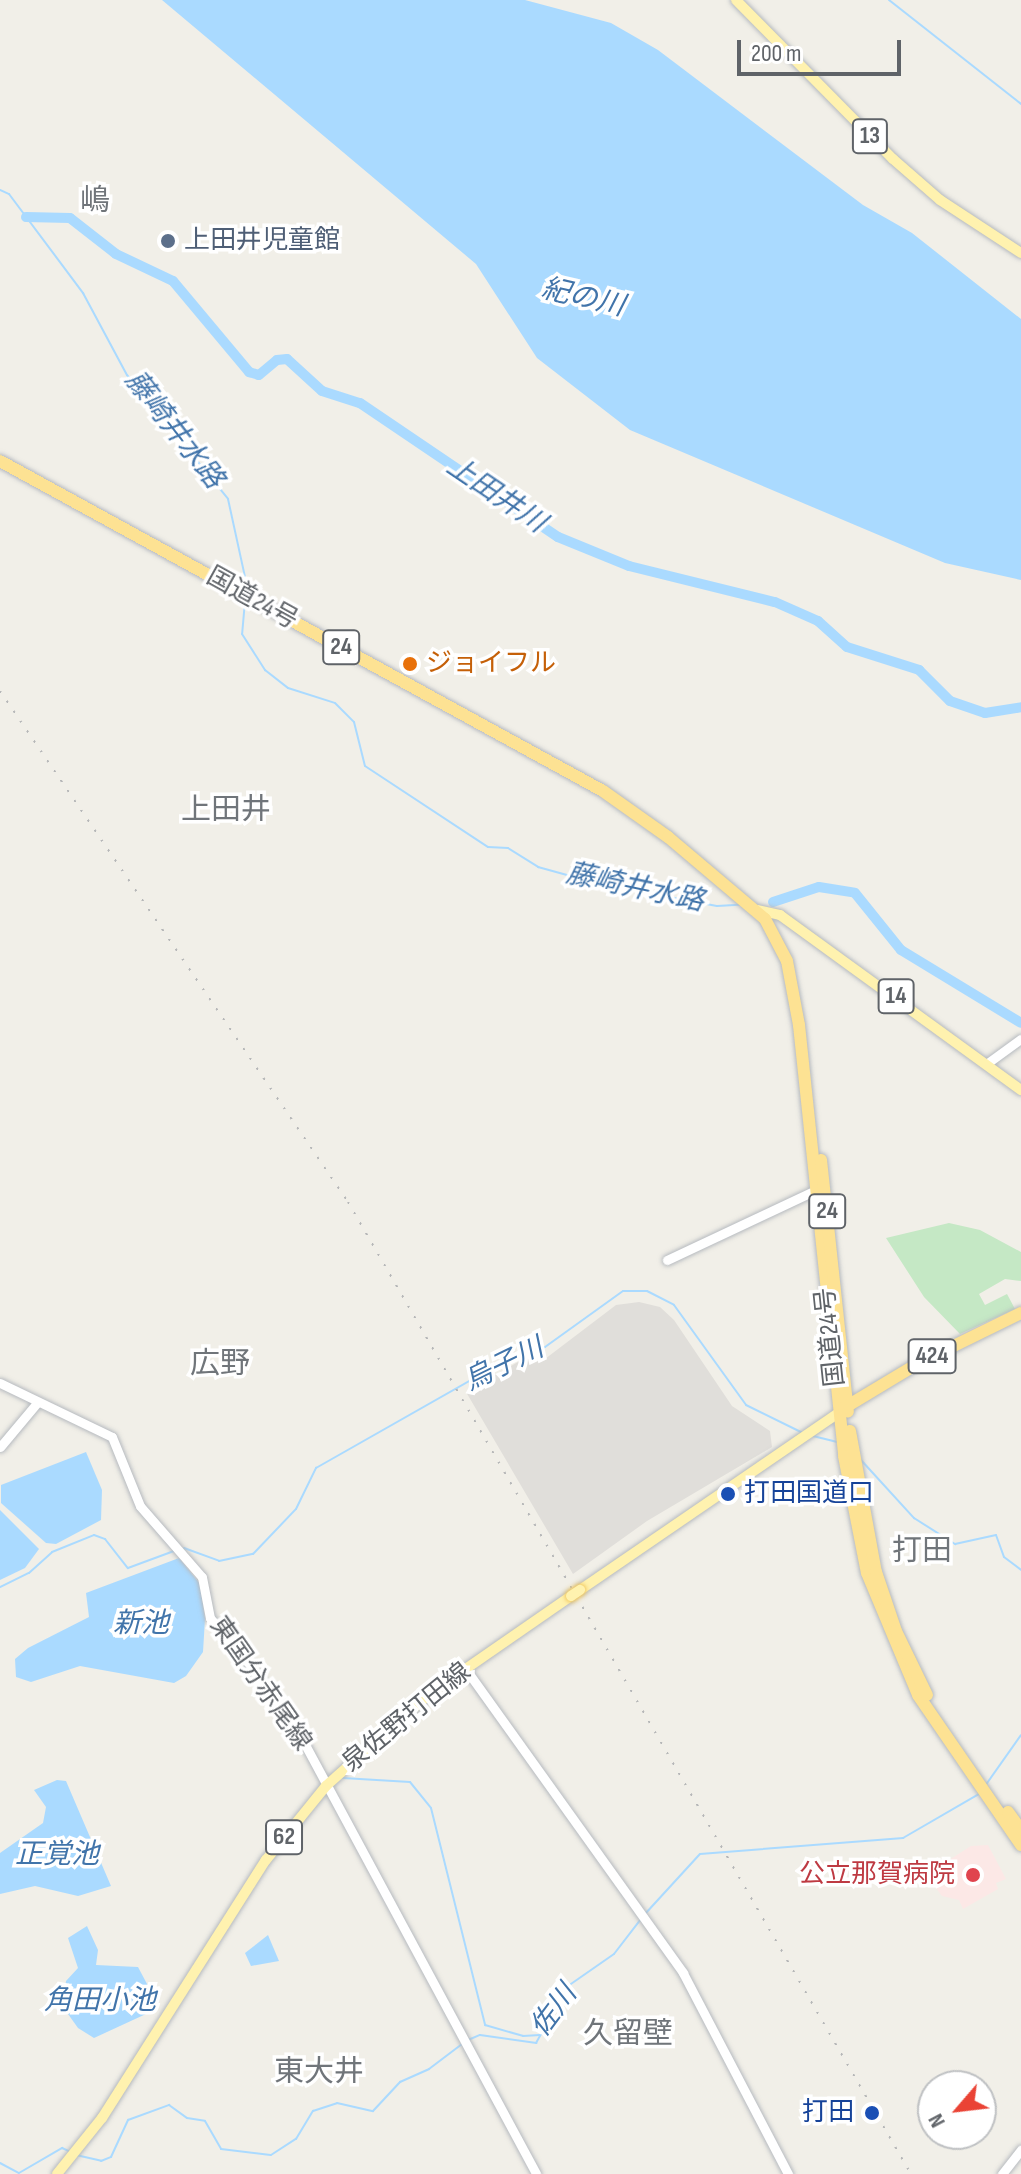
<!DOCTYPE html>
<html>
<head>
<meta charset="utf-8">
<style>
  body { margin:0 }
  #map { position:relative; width:1021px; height:2174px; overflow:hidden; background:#f1efe8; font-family:"Sofia Sans Condensed","Noto Sans JP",sans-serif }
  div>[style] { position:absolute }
  .industrial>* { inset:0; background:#e0deda }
  .medical>* { inset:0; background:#fce8e6 }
  .green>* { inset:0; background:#c5e8c5 }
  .water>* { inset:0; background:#aadaff }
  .stream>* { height:2px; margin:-1px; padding:0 1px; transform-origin:1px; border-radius:1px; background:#aadaff }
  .river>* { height:10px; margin:-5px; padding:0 5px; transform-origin:5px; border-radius:5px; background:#aadaff }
  .roads { filter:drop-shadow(0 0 2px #b6babf) drop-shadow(0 0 2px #b6babf) }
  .secondary>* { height:9px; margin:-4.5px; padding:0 4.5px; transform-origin:4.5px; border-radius:4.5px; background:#fff }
  .primary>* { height:10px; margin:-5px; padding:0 5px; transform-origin:5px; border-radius:5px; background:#fff2af }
  .highway>* { height:12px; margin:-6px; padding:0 6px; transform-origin:6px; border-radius:6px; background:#fde293 }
  .rail>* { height:2px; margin-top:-1px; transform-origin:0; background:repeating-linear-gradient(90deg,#b6b7b8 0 2px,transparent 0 12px) }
  .bridges { filter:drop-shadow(0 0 2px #f2c960) drop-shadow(0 0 2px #f2c960) }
  .primary-bridge>* { height:10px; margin:-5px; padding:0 5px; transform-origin:5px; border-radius:5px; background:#fff2af }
  .dots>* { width:22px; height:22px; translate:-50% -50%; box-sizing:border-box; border:4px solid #fff; border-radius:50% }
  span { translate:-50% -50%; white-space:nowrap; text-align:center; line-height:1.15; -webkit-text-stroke:7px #fff; paint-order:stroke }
  .shield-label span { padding:2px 6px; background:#fff; border:2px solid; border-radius:6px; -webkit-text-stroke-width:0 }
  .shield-label { font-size:24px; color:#5f6368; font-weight:700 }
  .service-label { font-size:26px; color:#4e5e75 }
  .left { translate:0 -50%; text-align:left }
  .street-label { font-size:26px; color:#5f6368 }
  .food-label { font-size:26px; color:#c56008 }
  .transit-label { font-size:26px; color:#164399 }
  .right { translate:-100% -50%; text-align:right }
  .health-label { font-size:26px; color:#be3a42 }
  .water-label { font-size:28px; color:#4174aa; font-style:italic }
  .quarter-label { font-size:30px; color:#70757a }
  .north { position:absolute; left:917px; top:2070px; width:80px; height:80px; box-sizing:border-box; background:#fff; border:2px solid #bfc1c3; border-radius:50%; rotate:242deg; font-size:22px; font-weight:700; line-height:32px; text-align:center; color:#5f6368 }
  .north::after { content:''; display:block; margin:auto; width:28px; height:36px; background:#ea4335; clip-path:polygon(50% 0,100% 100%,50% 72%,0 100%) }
  .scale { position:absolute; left:737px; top:40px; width:164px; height:36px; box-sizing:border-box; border:4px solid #5f6368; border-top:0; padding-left:10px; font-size:24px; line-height:28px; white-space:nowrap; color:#5f6368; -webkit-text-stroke:6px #fff; paint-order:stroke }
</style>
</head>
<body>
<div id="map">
  <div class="industrial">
    <i style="clip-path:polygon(639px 1302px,660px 1307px,674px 1320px,732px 1406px,770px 1431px,772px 1447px,647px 1521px,573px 1574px,466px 1392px,518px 1362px,533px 1358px,541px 1362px,616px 1305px)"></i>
  </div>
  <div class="medical">
    <i style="clip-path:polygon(988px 1845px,1006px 1879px,996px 1883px,998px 1889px,963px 1909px,959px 1900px,942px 1896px,936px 1888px,944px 1871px,941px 1865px,971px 1846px)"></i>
  </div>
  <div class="green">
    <i style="clip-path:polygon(949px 1223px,980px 1230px,1021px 1252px,1021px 1281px,1005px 1279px,979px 1294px,985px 1305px,1007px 1294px,1015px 1309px,960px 1334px,924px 1297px,886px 1238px)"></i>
  </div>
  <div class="water">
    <i style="clip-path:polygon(162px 0,525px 0,611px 23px,658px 50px,863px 205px,912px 233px,1021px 319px,1021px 580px,945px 563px,630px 430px,537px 358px,476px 264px)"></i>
    <i style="clip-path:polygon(86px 1452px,102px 1490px,101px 1520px,56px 1544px,46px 1543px,1px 1503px,1px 1485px)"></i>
    <i style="clip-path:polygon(0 1510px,39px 1549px,25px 1568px,0 1580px)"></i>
    <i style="clip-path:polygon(179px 1558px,200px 1584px,205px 1619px,203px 1652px,186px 1676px,174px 1683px,80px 1666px,31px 1682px,16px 1677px,15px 1659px,28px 1648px,89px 1617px,86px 1593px)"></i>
    <i style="clip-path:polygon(57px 1780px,66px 1781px,111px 1886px,78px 1896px,35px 1886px,0 1894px,0 1853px,43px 1823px,46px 1807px,34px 1790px)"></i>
    <i style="clip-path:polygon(87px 1926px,98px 1950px,96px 1965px,138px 1967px,155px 1999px,146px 2014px,94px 2038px,78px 2028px,63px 2007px,66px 1981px,78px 1968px,68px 1938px)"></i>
    <i style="clip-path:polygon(268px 1935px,279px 1961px,251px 1966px,245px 1953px)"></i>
  </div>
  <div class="stream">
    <i style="left:889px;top:0;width:168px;rotate:38.2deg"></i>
    <i style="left:0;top:190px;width:10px;rotate:24deg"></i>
    <i style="left:9px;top:194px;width:124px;rotate:53.2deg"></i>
    <i style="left:83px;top:293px;width:93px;rotate:61.8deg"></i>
    <i style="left:127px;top:375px;width:160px;rotate:50.8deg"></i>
    <i style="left:228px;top:499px;width:94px;rotate:77.7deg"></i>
    <i style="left:245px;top:601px;width:33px;rotate:95deg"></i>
    <i style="left:242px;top:634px;width:43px;rotate:57.4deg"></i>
    <i style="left:265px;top:670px;width:29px;rotate:38deg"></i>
    <i style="left:288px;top:688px;width:49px;rotate:17.7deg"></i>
    <i style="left:335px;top:703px;width:27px;rotate:45deg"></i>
    <i style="left:354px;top:722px;width:45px;rotate:76deg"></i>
    <i style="left:365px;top:766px;width:147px;rotate:33.4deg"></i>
    <i style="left:488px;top:847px;width:20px;rotate:3deg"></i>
    <i style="left:508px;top:848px;width:36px;rotate:32deg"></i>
    <i style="left:538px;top:867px;width:60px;rotate:15.4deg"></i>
    <i style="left:596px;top:883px;width:123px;rotate:10.8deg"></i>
    <i style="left:717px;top:906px;width:22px;rotate:-3deg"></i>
    <i style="left:813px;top:1436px;width:25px;rotate:14deg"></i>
    <i style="left:861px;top:1460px;width:79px;rotate:47.6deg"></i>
    <i style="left:914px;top:1518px;width:49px;rotate:32.4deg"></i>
    <i style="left:955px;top:1544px;width:42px;rotate:-12.4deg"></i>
    <i style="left:996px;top:1535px;width:23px;rotate:70deg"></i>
    <i style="left:1004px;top:1557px;width:21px;rotate:37deg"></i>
    <i style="left:184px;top:1548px;width:37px;rotate:20deg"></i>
    <i style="left:219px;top:1561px;width:35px;rotate:-12deg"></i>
    <i style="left:253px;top:1554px;width:62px;rotate:-46.3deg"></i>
    <i style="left:296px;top:1509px;width:46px;rotate:-64deg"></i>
    <i style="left:316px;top:1468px;width:231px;rotate:-29.6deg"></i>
    <i style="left:517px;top:1354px;width:29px;rotate:-14deg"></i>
    <i style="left:545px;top:1347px;width:96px;rotate:-35.7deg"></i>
    <i style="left:623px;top:1291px;width:24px"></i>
    <i style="left:647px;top:1291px;width:30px;rotate:27deg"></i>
    <i style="left:674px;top:1305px;width:123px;rotate:54.2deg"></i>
    <i style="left:746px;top:1405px;width:64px;rotate:26.2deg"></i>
    <i style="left:0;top:1587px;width:32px;rotate:-26deg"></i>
    <i style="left:29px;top:1573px;width:31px;rotate:-42deg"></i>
    <i style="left:52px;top:1552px;width:45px;rotate:-22deg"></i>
    <i style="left:94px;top:1535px;width:12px;rotate:20deg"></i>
    <i style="left:105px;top:1539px;width:37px;rotate:52deg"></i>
    <i style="left:128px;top:1568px;width:49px;rotate:-20.3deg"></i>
    <i style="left:343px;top:1778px;width:67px;rotate:3.4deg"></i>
    <i style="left:410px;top:1782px;width:33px;rotate:51deg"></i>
    <i style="left:431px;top:1808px;width:224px;rotate:76deg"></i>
    <i style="left:485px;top:2025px;width:40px;rotate:16deg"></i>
    <i style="left:523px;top:2036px;width:17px;rotate:-3deg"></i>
    <i style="left:985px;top:1786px;width:62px;rotate:-54.8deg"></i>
    <i style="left:645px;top:1914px;width:81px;rotate:-47.5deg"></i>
    <i style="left:700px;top:1854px;width:204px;rotate:-4.5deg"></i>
    <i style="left:903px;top:1838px;width:88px;rotate:-30.1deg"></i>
    <i style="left:468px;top:2040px;width:13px;rotate:-23deg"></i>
    <i style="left:480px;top:2035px;width:57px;rotate:8.1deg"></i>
    <i style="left:536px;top:2043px;width:65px;rotate:-60.7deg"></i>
    <i style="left:568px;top:1986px;width:56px;rotate:-34.8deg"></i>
    <i style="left:614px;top:1954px;width:44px;rotate:-52.4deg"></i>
    <i style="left:76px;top:2155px;width:26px;rotate:13deg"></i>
    <i style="left:101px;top:2161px;width:11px;rotate:-22deg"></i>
    <i style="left:111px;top:2157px;width:41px;rotate:-65.3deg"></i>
    <i style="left:128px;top:2120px;width:44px;rotate:-20.1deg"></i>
    <i style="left:169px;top:2105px;width:22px;rotate:36deg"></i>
    <i style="left:187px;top:2118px;width:18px;rotate:9deg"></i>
    <i style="left:205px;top:2121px;width:32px;rotate:60deg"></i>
    <i style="left:221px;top:2149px;width:50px;rotate:6.8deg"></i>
    <i style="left:271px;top:2155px;width:30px;rotate:-33deg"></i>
    <i style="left:296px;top:2139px;width:33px;rotate:-59deg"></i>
    <i style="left:313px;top:2111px;width:25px;rotate:-18deg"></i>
    <i style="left:337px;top:2103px;width:37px;rotate:13deg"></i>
    <i style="left:373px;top:2111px;width:40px;rotate:-47deg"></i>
    <i style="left:400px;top:2082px;width:32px;rotate:-24deg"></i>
    <i style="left:429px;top:2069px;width:41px;rotate:-37.1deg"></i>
    <i style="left:0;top:2163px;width:21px;rotate:28deg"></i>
    <i style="left:19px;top:2173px;width:50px;rotate:-30.2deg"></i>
    <i style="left:62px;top:2148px;width:10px;rotate:24deg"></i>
  </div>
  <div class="river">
    <i style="left:26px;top:217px;width:44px;rotate:1.3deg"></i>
    <i style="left:70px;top:218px;width:58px;rotate:38deg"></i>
    <i style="left:116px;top:254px;width:63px;rotate:25.3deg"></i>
    <i style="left:173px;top:281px;width:119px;rotate:50.1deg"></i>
    <i style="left:249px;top:372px;width:10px;rotate:17deg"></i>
    <i style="left:259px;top:375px;width:23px;rotate:-40deg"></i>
    <i style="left:277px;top:360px;width:10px;rotate:-6deg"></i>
    <i style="left:287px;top:359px;width:47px;rotate:42.4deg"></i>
    <i style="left:322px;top:391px;width:40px;rotate:18deg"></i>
    <i style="left:360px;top:403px;width:239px;rotate:34.1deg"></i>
    <i style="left:558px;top:537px;width:77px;rotate:22.2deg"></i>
    <i style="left:629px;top:566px;width:150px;rotate:13.9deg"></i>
    <i style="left:775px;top:602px;width:47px;rotate:23.8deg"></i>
    <i style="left:818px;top:621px;width:39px;rotate:42deg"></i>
    <i style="left:847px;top:647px;width:76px;rotate:17.7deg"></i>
    <i style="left:919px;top:670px;width:44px;rotate:45deg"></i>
    <i style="left:950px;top:701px;width:37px;rotate:19deg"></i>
    <i style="left:985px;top:713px;width:36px;rotate:-9deg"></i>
    <i style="left:773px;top:902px;width:48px;rotate:-18.1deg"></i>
    <i style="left:819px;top:887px;width:36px;rotate:9deg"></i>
    <i style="left:855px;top:893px;width:73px;rotate:51.1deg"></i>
    <i style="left:901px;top:950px;width:140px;rotate:31.3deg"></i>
  </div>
  <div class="roads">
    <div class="secondary">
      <i style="left:989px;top:1062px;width:39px;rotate:-36deg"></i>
      <i style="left:667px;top:1260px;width:165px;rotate:-25.2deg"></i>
      <i style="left:0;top:1383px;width:124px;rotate:25.7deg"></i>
      <i style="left:112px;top:1437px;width:74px;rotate:67.9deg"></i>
      <i style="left:140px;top:1506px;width:94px;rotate:48.9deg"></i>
      <i style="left:202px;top:1577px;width:42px;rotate:79deg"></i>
      <i style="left:210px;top:1618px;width:40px;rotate:47deg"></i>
      <i style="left:237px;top:1647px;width:110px;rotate:54.6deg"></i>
      <i style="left:301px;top:1737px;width:496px;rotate:61.7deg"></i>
      <i style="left:0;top:1447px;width:56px;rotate:-50.1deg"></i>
      <i style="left:465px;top:1668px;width:375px;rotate:54.4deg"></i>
      <i style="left:683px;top:1973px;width:227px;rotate:62.4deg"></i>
      <i style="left:1002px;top:2174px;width:31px;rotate:-52deg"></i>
    </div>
    <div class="primary">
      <i style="left:736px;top:0;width:223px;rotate:45.4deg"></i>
      <i style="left:893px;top:159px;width:62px;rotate:41.1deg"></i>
      <i style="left:940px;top:200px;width:97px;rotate:33.2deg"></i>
      <i style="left:758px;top:910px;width:23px;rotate:13deg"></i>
      <i style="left:780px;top:915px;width:298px;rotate:36deg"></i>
      <i style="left:580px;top:1590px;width:315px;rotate:-34.4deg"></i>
      <i style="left:57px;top:2174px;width:72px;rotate:-51.2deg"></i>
      <i style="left:102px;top:2118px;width:306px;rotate:-57.6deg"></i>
      <i style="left:266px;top:1860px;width:95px;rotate:-51deg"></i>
      <i style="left:326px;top:1786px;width:137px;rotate:-41.7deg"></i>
      <i style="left:428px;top:1695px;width:174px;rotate:-34.7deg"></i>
    </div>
    <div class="highway">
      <i style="left:0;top:461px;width:687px;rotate:28.69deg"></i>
      <i style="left:603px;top:791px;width:80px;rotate:35.3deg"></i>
      <i style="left:668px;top:837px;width:127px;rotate:40.2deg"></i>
      <i style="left:765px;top:919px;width:47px;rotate:62.4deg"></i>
      <i style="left:787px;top:961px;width:65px;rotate:79.4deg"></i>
      <i style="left:799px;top:1025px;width:433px;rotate:84deg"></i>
      <i style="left:844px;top:1456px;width:119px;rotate:78.9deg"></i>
      <i style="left:867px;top:1573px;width:132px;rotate:67.3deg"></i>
      <i style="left:918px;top:1695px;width:182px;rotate:55.5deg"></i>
      <i style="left:821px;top:1160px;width:253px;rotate:83.9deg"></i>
      <i style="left:844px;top:1408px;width:87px;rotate:-31deg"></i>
      <i style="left:919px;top:1363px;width:114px;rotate:-26.1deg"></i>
      <i style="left:850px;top:1431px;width:143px;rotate:79.6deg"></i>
      <i style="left:876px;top:1572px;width:62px;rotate:71.3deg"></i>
      <i style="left:896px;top:1631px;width:71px;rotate:64.2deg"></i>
      <i style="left:1008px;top:1812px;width:22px;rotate:54deg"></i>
    </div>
  </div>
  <div class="rail">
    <i style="left:0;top:691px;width:618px;rotate:55.74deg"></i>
    <i style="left:348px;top:1202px;width:1123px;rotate:59.92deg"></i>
  </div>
  <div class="bridges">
    <div class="primary-bridge">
      <i style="left:571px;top:1596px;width:11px;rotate:-34deg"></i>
    </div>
  </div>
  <div class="dots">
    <i style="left:168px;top:241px;background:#5c6f8a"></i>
    <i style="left:410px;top:664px;background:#e8710a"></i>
    <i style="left:728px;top:1494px;background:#1a4fb4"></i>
    <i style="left:973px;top:1875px;background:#e0444e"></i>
    <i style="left:872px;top:2113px;background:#1a4fb4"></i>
  </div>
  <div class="shield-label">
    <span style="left:870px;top:136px">13</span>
    <span style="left:341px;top:647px">24</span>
    <span style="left:896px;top:996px">14</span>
    <span style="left:827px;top:1211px">24</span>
    <span style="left:932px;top:1356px">424</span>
    <span style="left:284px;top:1837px">62</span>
  </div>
  <div class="service-label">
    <span class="left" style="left:184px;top:241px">上田井児童館</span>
  </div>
  <div class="street-label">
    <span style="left:252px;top:599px;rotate:29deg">国道24号</span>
    <span style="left:831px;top:1337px;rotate:-96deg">国道24号</span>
    <span style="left:260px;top:1684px;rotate:55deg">東国分赤尾線</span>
    <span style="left:407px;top:1718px;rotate:-39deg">泉佐野打田線</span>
  </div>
  <div class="food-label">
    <span class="left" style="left:426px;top:664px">ジョイフル</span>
  </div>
  <div class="transit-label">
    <span class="left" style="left:744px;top:1494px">打田国道口</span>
    <span class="right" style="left:854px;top:2113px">打田</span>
  </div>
  <div class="health-label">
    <span class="right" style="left:955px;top:1875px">公立那賀病院</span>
  </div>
  <div class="water-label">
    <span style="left:583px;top:298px;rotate:13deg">紀の川</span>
    <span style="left:174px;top:430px;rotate:52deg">藤崎井水路</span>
    <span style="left:496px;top:495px;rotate:34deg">上田井川</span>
    <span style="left:635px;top:888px;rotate:12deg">藤崎井水路</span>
    <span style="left:504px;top:1365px;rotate:-26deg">烏子川</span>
    <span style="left:141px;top:1624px">新池</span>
    <span style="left:57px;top:1855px">正覚池</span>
    <span style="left:100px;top:2001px">角田小池</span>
    <span style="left:554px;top:2011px;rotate:-53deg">佐川</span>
  </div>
  <div class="quarter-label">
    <span style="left:95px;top:201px">嶋</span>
    <span style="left:226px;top:810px">上田井</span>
    <span style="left:220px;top:1364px">広野</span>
    <span style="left:922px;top:1551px">打田</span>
    <span style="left:628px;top:2034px">久留壁</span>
    <span style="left:319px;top:2072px">東大井</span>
  </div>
  <div class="north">N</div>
  <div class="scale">200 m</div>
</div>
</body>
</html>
